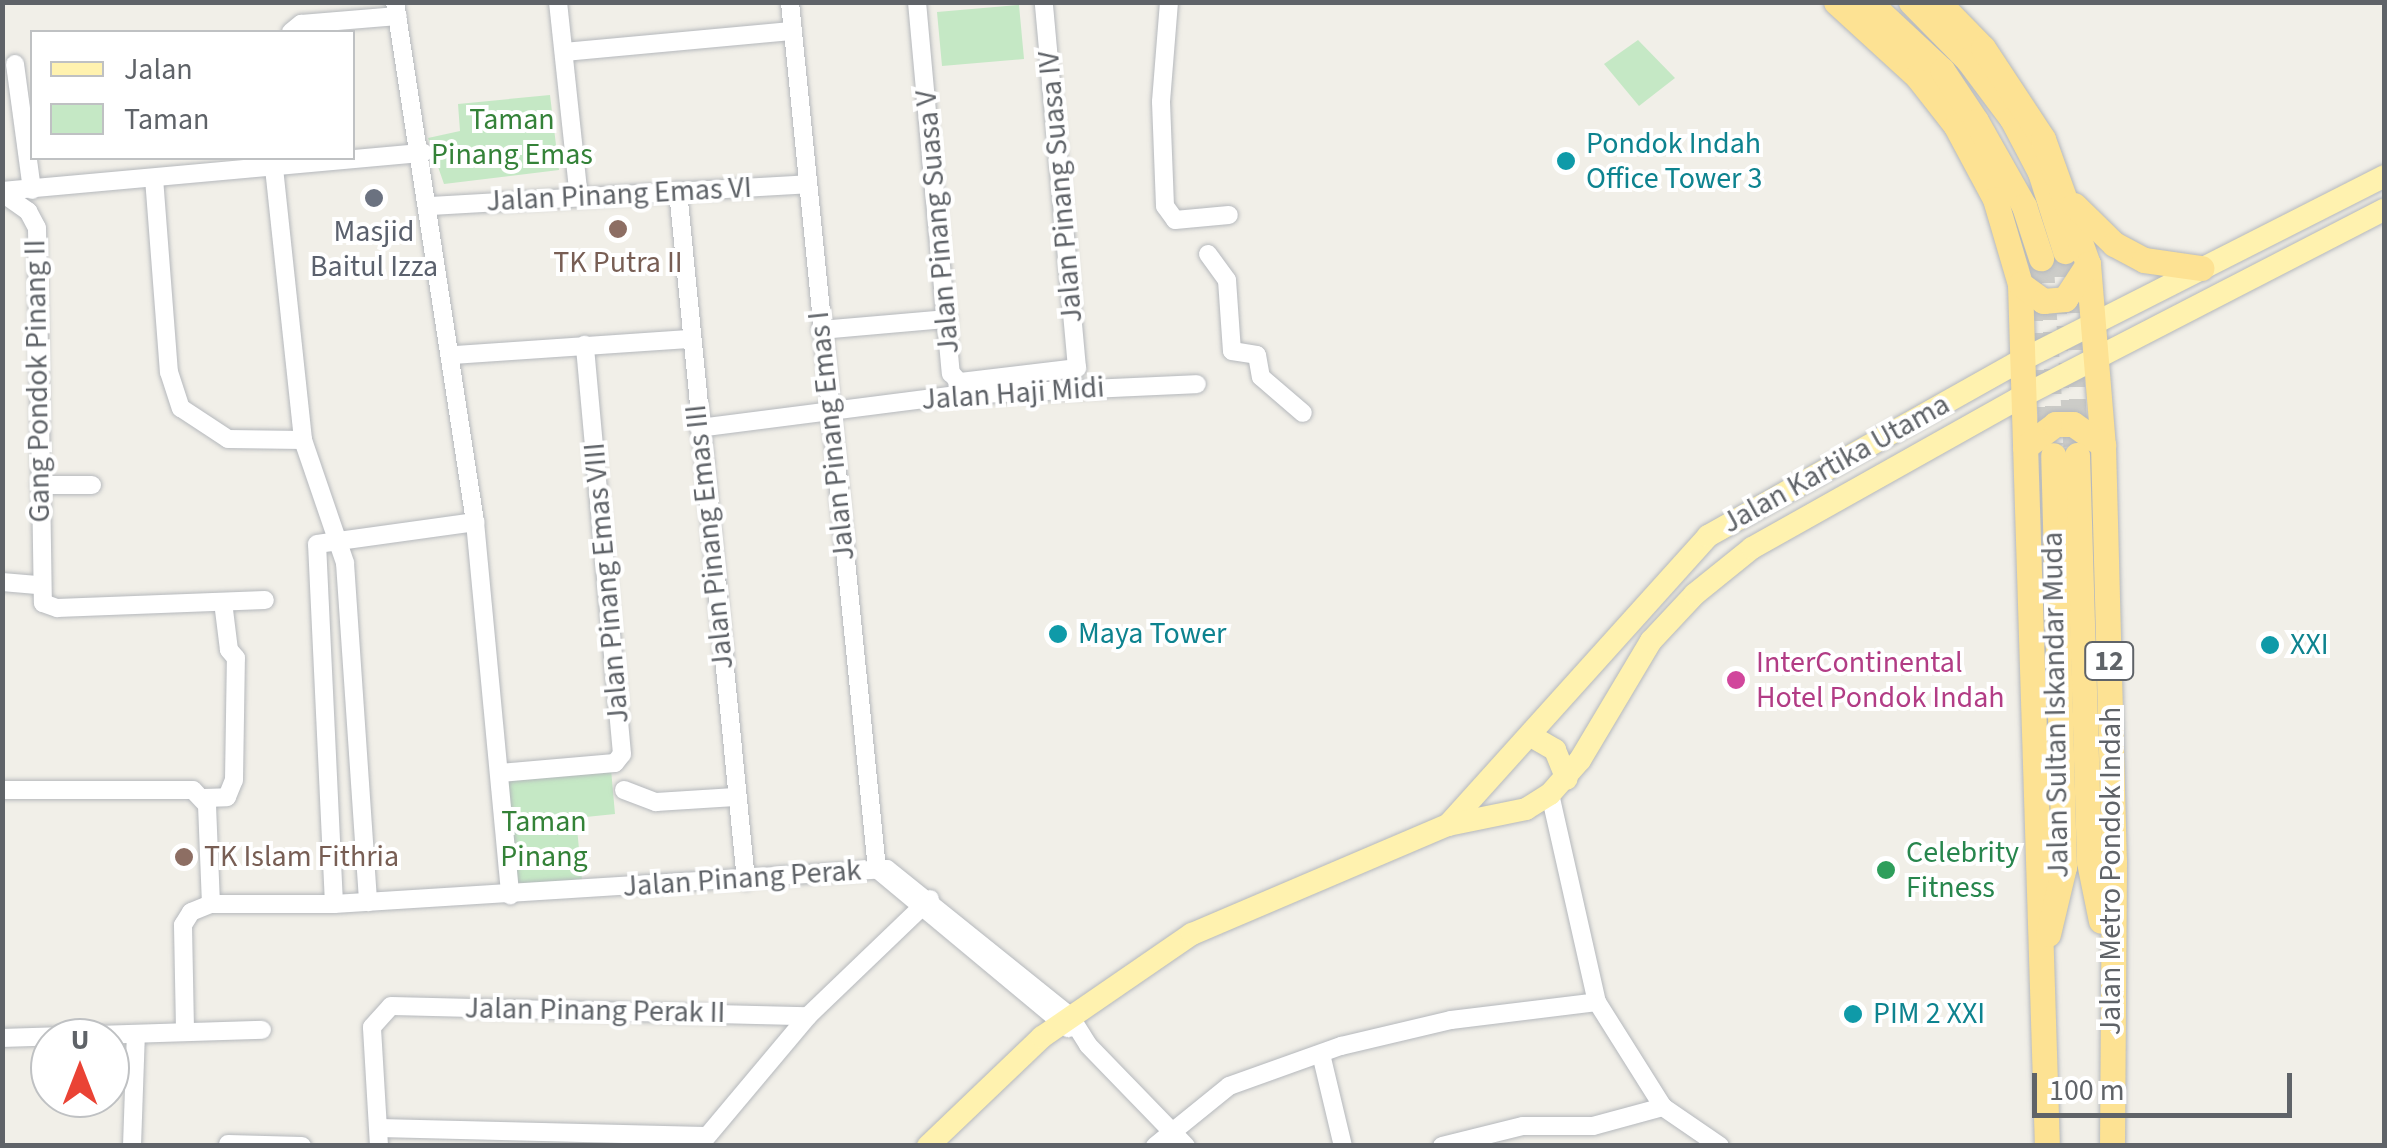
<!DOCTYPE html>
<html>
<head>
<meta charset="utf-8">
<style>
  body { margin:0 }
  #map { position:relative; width:2387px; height:1148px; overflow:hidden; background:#f1efe8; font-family:"Source Sans 3",sans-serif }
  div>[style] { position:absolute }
  .green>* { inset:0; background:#c5e8c5 }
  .highway-tunnel>* { height:25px; margin-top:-12.5px; transform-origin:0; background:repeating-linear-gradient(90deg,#ccccc8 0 25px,transparent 0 37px) }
  .roads { filter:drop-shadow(0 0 2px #b5b8bc) drop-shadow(0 0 2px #b5b8bc) }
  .minor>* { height:18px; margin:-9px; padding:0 9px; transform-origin:9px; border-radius:9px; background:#fff }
  .major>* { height:22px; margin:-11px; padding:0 11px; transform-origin:11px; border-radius:11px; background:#fff2af }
  .highway>* { height:25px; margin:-12.5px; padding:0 12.5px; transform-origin:12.5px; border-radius:12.5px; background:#fde293 }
  .dots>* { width:28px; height:28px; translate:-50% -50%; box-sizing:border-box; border:5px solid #fff; border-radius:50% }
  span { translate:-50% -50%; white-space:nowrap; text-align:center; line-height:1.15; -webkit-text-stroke:8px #fff; paint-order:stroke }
  .shield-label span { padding:2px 8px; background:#fff; border:2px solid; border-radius:8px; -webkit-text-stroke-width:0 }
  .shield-label { font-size:28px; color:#5f6368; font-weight:700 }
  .park-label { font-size:30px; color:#348238 }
  .culture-label { font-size:30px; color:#0d838f }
  .left { translate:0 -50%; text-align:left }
  .street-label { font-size:30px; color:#5f6368 }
  .worship-label { font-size:30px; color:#5b616d }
  .education-label { font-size:30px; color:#785e54 }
  .hotel-label { font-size:30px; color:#b23c85 }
  .leisure-label { font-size:30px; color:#27864d }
  .frame { position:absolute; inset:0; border:5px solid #5f6368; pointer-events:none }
  .legend { position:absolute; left:30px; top:30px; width:325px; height:130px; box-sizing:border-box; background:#fff; border:2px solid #bfc1c3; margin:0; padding:12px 18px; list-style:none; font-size:30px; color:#5f6368 }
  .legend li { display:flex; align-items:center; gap:20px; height:50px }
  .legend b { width:50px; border:2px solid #bfc1c3 }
  .north { position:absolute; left:30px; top:1018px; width:100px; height:100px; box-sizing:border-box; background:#fff; border:2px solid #bfc1c3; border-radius:50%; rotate:0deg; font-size:28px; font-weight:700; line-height:40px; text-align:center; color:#5f6368 }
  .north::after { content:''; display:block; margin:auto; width:35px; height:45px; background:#ea4335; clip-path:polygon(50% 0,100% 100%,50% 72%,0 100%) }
  .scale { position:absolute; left:2032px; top:1073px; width:260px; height:45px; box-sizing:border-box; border:5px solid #5f6368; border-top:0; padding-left:12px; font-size:30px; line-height:35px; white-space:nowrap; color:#5f6368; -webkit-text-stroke:8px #fff; paint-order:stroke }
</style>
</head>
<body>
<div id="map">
  <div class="green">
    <i style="clip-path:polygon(1019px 5px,1024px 59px,942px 66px,937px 12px)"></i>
    <i style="clip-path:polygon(1638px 40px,1675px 78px,1639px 106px,1604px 64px)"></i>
    <i style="clip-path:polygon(550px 95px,559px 170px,444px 184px,428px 138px,460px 131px,458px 104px)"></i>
    <i style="clip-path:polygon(611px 769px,615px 814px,576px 818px,582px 880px,514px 884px,506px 779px)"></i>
  </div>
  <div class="highway-tunnel">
    <i style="left:2065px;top:251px;width:195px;rotate:86.8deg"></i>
    <i style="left:2041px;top:258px;width:187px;rotate:86.6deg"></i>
  </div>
  <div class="roads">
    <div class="minor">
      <i style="left:395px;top:2px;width:526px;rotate:81.25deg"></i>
      <i style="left:475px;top:522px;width:375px;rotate:84.6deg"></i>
      <i style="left:558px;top:2px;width:196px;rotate:83.9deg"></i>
      <i style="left:790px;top:2px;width:871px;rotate:84.27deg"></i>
      <i style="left:917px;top:2px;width:373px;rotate:84.8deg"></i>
      <i style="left:951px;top:373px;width:12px;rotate:48deg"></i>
      <i style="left:959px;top:382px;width:119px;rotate:-6.8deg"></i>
      <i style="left:1077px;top:368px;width:367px;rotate:-95.2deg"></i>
      <i style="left:1169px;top:2px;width:100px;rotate:94.6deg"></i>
      <i style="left:1161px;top:102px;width:104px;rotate:87.8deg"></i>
      <i style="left:1165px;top:206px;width:17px;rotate:54deg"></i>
      <i style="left:1175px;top:220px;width:54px;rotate:-5.3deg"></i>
      <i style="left:291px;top:32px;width:13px;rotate:-39deg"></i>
      <i style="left:301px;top:24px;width:97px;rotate:-4.7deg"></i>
      <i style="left:565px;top:52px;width:229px;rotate:-5.3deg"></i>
      <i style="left:15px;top:64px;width:127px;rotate:82.3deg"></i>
      <i style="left:274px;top:168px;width:274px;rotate:83.9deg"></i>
      <i style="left:303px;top:440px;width:130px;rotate:71.1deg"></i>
      <i style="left:345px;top:563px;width:340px;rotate:86.1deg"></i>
      <i style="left:154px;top:178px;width:195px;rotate:85.6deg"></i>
      <i style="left:169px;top:372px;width:38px;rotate:72deg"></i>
      <i style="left:181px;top:408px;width:56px;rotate:33.4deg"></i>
      <i style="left:228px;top:439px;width:75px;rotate:0.8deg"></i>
      <i style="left:2px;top:191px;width:423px;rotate:-5.2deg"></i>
      <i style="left:678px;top:191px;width:693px;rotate:84.37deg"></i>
      <i style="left:2px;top:193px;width:32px;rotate:35deg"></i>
      <i style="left:28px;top:211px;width:19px;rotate:62deg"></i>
      <i style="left:37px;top:228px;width:375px;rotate:89.1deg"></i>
      <i style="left:43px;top:603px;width:15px;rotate:20deg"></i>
      <i style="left:57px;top:608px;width:208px;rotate:-2.2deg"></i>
      <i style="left:431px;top:206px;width:377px;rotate:-3.3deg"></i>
      <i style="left:1208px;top:254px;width:32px;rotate:54deg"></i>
      <i style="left:1227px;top:280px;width:71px;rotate:86deg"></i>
      <i style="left:1232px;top:351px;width:25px;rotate:9deg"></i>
      <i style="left:1257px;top:355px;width:22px;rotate:80deg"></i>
      <i style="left:1261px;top:377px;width:55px;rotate:40.6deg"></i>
      <i style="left:821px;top:330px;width:127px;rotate:-5deg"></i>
      <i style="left:454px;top:355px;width:237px;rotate:-3.9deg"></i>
      <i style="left:699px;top:428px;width:259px;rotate:-7.3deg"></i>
      <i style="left:956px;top:395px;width:241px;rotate:-2.6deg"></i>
      <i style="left:40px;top:485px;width:52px"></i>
      <i style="left:2px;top:582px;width:38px;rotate:5deg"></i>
      <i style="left:500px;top:773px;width:115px;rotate:-5deg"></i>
      <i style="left:615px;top:763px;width:11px;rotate:-52deg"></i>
      <i style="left:622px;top:754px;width:411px;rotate:-95.2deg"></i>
      <i style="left:2px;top:790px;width:191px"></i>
      <i style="left:193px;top:790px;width:21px;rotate:47deg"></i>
      <i style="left:207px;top:805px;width:99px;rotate:87.7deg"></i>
      <i style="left:624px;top:790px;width:34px;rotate:21deg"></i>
      <i style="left:656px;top:802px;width:79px;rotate:-3.6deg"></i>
      <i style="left:1550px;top:794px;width:213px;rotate:77.3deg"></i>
      <i style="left:1597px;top:1002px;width:124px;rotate:57.8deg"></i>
      <i style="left:1663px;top:1107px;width:69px;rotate:34.4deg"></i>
      <i style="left:204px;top:798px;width:23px;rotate:-2deg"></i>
      <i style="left:227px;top:797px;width:18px;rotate:-68deg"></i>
      <i style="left:234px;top:780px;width:122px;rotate:-89.1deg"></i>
      <i style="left:236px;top:658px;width:11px;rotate:-131deg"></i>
      <i style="left:229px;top:650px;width:48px;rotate:-97.1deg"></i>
      <i style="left:877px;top:869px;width:249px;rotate:39.8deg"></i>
      <i style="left:334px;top:904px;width:360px;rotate:-92.7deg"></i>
      <i style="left:317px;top:544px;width:160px;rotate:-7.9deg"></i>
      <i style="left:185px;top:1030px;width:105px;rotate:-91.1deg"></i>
      <i style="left:183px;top:925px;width:15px;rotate:-58deg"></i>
      <i style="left:191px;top:912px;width:22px;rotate:-22deg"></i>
      <i style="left:211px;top:904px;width:123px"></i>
      <i style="left:334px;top:904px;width:554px;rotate:-3.62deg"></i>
      <i style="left:887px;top:869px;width:235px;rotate:38.8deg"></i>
      <i style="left:1070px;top:1016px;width:34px;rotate:58deg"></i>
      <i style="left:1088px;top:1045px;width:141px;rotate:45.9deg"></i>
      <i style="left:2px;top:1038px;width:260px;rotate:-1.8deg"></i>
      <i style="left:1321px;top:1054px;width:95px;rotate:76.6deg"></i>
      <i style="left:379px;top:1128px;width:326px;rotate:1.4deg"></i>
      <i style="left:228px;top:1144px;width:74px;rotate:1.5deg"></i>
      <i style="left:132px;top:1146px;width:112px;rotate:-88deg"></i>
      <i style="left:379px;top:1146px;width:119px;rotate:-93.4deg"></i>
      <i style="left:372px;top:1027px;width:28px;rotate:-48deg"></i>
      <i style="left:391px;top:1006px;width:417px;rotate:1.4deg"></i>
      <i style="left:699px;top:1146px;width:170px;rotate:-50deg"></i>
      <i style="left:808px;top:1016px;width:169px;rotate:-43.8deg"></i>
      <i style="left:1155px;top:1146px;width:95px;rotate:-39deg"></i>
      <i style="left:1229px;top:1086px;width:119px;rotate:-19.7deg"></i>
      <i style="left:1341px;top:1046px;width:113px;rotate:-13.3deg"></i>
      <i style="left:1451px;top:1020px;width:147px;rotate:-7deg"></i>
      <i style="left:1442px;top:1146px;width:83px;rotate:-13.9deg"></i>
      <i style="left:1523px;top:1126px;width:70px"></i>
      <i style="left:1593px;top:1126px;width:73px;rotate:-15.2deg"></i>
    </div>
    <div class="major">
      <i style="left:1531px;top:736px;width:28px;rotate:30deg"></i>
      <i style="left:1555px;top:750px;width:31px;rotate:68deg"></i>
      <i style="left:1448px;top:825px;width:389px;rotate:-48deg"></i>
      <i style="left:1708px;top:536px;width:360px;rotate:-29.3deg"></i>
      <i style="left:2022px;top:360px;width:406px;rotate:-26.9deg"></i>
      <i style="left:928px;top:1146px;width:158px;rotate:-43.7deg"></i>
      <i style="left:1042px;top:1037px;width:182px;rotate:-34.5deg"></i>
      <i style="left:1192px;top:934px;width:278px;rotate:-23.1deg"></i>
      <i style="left:1448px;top:825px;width:80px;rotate:-11.6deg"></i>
      <i style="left:1526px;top:809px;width:28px;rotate:-32deg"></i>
      <i style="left:1550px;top:794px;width:45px;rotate:-48.6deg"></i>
      <i style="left:1580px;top:760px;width:139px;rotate:-59.2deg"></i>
      <i style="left:1651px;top:641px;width:64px;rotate:-46.9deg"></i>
      <i style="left:1695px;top:594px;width:73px;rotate:-38.9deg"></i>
      <i style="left:1752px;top:548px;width:311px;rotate:-29.3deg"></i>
      <i style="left:2023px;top:396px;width:406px;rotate:-27.3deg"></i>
    </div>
    <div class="highway">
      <i style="left:1836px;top:2px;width:110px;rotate:42.4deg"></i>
      <i style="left:1917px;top:76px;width:63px;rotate:52deg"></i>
      <i style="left:1956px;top:126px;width:83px;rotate:61.9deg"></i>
      <i style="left:1995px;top:199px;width:89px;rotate:73.6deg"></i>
      <i style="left:2020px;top:284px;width:862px;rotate:88.21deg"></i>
      <i style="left:1869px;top:2px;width:100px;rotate:43deg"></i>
      <i style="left:1942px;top:70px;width:61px;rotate:56.3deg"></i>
      <i style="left:1976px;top:121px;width:98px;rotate:60.5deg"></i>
      <i style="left:2024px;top:206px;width:55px;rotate:71.9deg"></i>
      <i style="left:1911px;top:2px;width:81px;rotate:45.5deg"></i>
      <i style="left:1968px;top:60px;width:74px;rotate:53.3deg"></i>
      <i style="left:2012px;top:119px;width:60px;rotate:62.2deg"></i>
      <i style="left:2040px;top:172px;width:83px;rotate:72.4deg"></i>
      <i style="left:1938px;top:2px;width:64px;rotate:45.6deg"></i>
      <i style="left:1983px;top:48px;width:109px;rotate:56.6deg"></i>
      <i style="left:2043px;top:139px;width:133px;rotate:70.2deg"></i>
      <i style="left:2088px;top:264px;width:182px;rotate:85.3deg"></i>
      <i style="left:2103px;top:445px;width:416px;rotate:88.5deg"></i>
      <i style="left:2114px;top:861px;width:285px;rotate:90.4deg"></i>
      <i style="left:2074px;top:205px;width:56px;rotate:44.3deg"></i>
      <i style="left:2114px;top:244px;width:34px;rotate:28deg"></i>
      <i style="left:2144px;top:260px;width:58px;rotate:8deg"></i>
      <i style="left:2020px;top:284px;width:29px;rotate:36deg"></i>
      <i style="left:2043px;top:301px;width:22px;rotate:-5deg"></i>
      <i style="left:2065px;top:299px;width:42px;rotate:-56.7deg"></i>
      <i style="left:2025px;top:447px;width:38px;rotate:-37deg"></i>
      <i style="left:2055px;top:424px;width:18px"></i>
      <i style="left:2073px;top:424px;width:37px;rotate:35deg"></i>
      <i style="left:2077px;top:455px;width:407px;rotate:88.3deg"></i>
      <i style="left:2089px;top:862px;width:60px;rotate:78.5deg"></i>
      <i style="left:2048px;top:934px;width:69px;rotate:-76.6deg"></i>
      <i style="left:2064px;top:867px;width:412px;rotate:-91.5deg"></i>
    </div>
  </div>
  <div class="dots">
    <i style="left:1566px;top:161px;background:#0f9aa8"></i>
    <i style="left:374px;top:198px;background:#6b7280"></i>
    <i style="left:618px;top:229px;background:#8d6e63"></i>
    <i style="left:1058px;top:634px;background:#0f9aa8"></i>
    <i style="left:2270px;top:645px;background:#0f9aa8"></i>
    <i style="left:1736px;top:680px;background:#d1479c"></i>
    <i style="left:184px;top:857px;background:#8d6e63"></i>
    <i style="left:1886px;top:870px;background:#2e9e5b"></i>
    <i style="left:1853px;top:1014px;background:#0f9aa8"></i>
  </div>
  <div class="shield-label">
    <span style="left:2109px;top:661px">12</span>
  </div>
  <div class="park-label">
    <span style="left:512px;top:137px">Taman<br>Pinang Emas</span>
    <span style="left:544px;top:839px">Taman<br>Pinang</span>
  </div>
  <div class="culture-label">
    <span class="left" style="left:1586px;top:161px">Pondok Indah<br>Office Tower 3</span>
    <span class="left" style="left:1078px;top:634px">Maya Tower</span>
    <span class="left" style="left:2290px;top:645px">XXI</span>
    <span class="left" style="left:1873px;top:1014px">PIM 2 XXI</span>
  </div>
  <div class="street-label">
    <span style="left:1061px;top:187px;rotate:-95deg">Jalan Pinang Suasa IV</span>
    <span style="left:619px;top:195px;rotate:-3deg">Jalan Pinang Emas VI</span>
    <span style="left:938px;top:222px;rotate:-95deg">Jalan Pinang Suasa V</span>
    <span style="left:38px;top:381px;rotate:-91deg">Gang Pondok Pinang II</span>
    <span style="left:1013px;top:394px;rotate:-4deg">Jalan Haji Midi</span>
    <span style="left:832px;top:436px;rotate:-96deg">Jalan Pinang Emas I</span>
    <span style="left:1836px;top:464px;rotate:-29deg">Jalan Kartika Utama</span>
    <span style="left:710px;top:537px;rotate:-96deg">Jalan Pinang Emas III</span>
    <span style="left:607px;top:583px;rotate:-95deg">Jalan Pinang Emas VIII</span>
    <span style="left:2056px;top:705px;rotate:-91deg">Jalan Sultan Iskandar Muda</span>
    <span style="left:2111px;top:871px;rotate:-90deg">Jalan Metro Pondok Indah</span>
    <span style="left:742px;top:879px;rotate:-4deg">Jalan Pinang Perak</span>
    <span style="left:595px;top:1011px;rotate:1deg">Jalan Pinang Perak II</span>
  </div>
  <div class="worship-label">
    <span style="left:374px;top:249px">Masjid<br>Baitul Izza</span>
  </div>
  <div class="education-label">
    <span style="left:618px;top:263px">TK Putra II</span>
    <span class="left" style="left:204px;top:857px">TK Islam Fithria</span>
  </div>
  <div class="hotel-label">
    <span class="left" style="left:1756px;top:680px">InterContinental<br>Hotel Pondok Indah</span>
  </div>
  <div class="leisure-label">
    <span class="left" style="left:1906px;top:870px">Celebrity<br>Fitness</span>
  </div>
  <div class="frame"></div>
  <ul class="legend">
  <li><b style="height:12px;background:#fff2af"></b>Jalan</li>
  <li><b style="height:28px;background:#c5e8c5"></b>Taman</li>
  </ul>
  <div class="north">U</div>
  <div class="scale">100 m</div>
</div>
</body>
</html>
